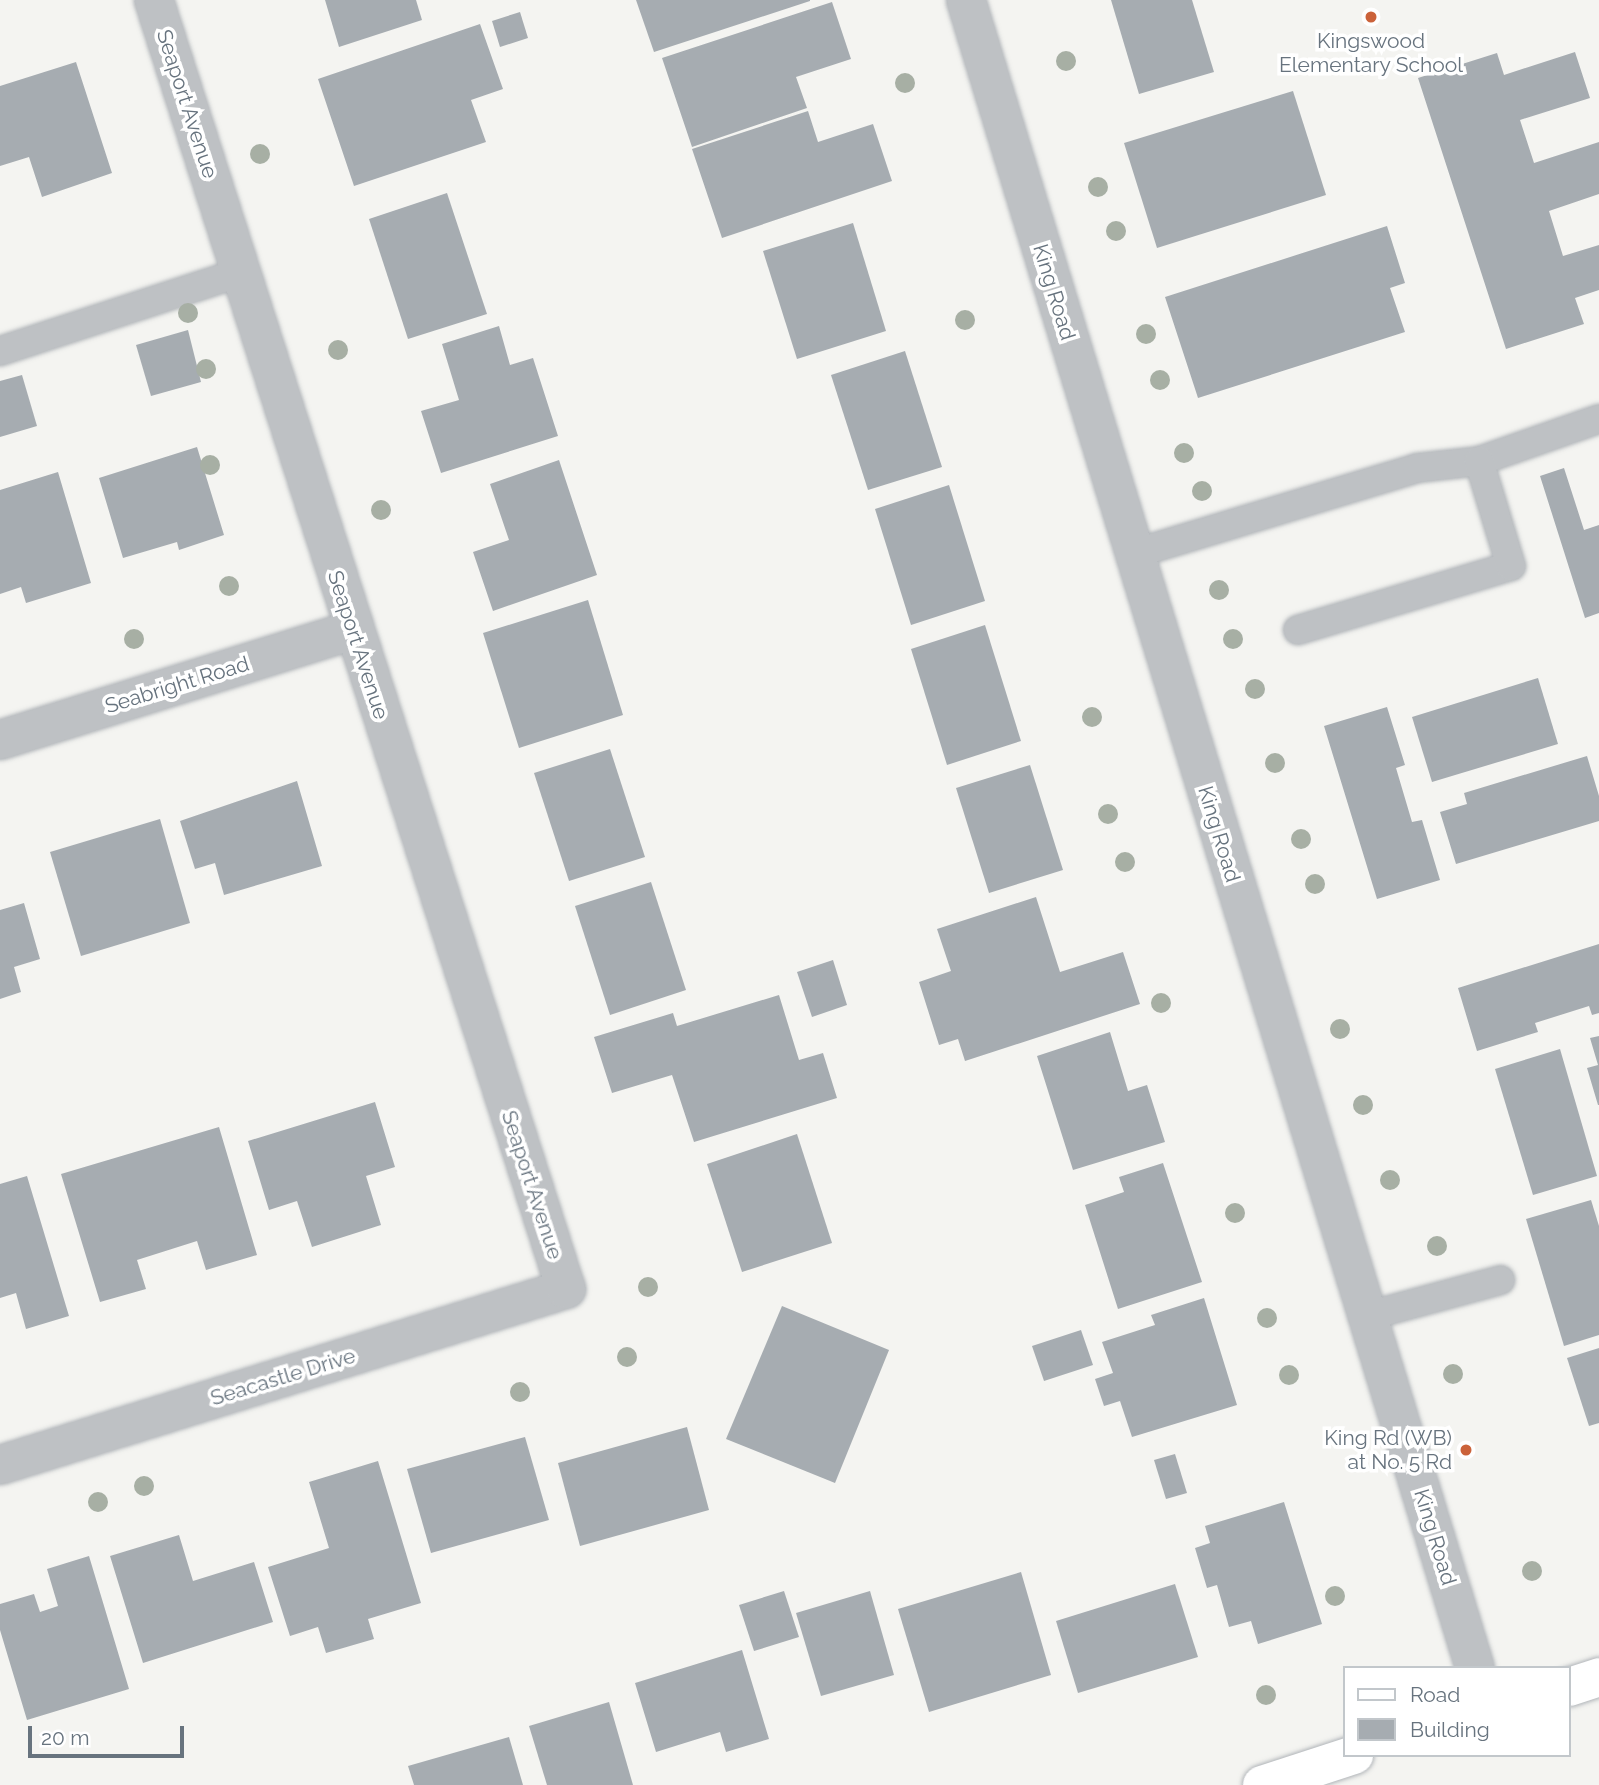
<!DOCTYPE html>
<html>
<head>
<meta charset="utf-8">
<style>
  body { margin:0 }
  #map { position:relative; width:1599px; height:1785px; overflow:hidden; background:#f4f4f1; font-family:Raleway,sans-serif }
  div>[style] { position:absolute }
  .building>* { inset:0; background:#a6acb1 }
  .roads { filter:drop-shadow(0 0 2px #b1b5b9) drop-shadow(0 0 2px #b1b5b9) }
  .service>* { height:28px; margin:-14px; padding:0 14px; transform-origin:14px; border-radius:14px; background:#bec1c4 }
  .minor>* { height:38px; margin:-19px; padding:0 19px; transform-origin:19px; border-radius:19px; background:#bec1c4 }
  .secondary>* { height:38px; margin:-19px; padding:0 19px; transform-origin:19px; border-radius:19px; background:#fff }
  .trees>* { width:20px; height:20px; margin:-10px; border-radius:50%; background:#a7afa4 }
  .dots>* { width:19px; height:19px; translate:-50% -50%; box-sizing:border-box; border:4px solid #fff; border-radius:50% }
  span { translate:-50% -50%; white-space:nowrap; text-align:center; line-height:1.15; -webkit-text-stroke:7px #fff; paint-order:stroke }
  .poi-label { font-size:21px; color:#67737e }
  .right { translate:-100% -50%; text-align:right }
  .street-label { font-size:21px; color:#67737e }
  .legend { position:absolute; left:1343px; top:1666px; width:228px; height:91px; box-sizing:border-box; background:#fff; border:2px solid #c2c7cb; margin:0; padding:9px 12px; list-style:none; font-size:21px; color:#67737e }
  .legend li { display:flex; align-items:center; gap:14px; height:35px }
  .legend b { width:35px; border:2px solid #c2c7cb }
  .scale { position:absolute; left:28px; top:1726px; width:156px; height:32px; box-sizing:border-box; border:4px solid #67737e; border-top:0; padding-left:9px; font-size:21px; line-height:24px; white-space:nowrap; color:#67737e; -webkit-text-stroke:5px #fff; paint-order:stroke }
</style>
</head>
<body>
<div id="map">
  <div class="building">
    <i style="clip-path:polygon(325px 0,416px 0,422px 20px,339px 47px)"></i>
    <i style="clip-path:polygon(636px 0,810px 0,810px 1px,654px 52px)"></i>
    <i style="clip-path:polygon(1111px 0,1192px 0,1214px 72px,1139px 94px)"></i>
    <i style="clip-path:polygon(832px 2px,851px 59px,796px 77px,807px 108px,692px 147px,662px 58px)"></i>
    <i style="clip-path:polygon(520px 12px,528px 38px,500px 47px,492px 21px)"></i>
    <i style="clip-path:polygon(480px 24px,503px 89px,471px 100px,486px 142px,354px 186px,318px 79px)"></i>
    <i style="clip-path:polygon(1575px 52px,1590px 98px,1520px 120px,1534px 163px,1599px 142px,1599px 194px,1549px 211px,1563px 256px,1599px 245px,1599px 290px,1575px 298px,1584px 324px,1506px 349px,1418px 78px,1497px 53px,1504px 75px)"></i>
    <i style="clip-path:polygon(76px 62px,112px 173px,42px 197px,29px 157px,0 166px,0 86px)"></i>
    <i style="clip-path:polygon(1293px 91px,1326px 195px,1157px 248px,1124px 143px)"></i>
    <i style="clip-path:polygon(808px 111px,818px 142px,873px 124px,892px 181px,722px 238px,692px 149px)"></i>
    <i style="clip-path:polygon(447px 193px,487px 314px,408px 339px,369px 219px)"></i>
    <i style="clip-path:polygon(853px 223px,886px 331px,797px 359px,763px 251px)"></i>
    <i style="clip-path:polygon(1387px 226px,1405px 283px,1390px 288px,1405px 332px,1198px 398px,1165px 297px)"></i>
    <i style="clip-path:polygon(499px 326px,510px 365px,533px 358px,558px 436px,441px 473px,421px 411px,459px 400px,442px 344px)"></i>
    <i style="clip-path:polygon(188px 330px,201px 382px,151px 396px,136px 345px)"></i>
    <i style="clip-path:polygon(905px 351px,942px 467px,868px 490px,831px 375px)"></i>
    <i style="clip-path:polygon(22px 375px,37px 426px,0 437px,0 381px)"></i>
    <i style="clip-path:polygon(197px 447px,224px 535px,179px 550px,177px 542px,123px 558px,99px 478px)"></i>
    <i style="clip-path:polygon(559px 460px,597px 575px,493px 611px,473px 552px,509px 540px,490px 484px)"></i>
    <i style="clip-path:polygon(1564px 468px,1584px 530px,1599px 525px,1599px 613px,1585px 618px,1540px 476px)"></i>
    <i style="clip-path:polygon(58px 472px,91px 583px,26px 603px,21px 587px,0 594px,0 490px)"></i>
    <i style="clip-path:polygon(949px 485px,985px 601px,911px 625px,875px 509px)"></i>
    <i style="clip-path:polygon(588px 600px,623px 715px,519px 748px,483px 633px)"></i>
    <i style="clip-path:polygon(985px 625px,1021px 741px,947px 765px,911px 649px)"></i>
    <i style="clip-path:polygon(1538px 678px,1558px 744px,1432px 782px,1412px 717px)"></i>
    <i style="clip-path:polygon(1387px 707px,1405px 765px,1396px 768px,1412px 822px,1422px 820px,1440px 880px,1377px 899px,1324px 726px)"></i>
    <i style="clip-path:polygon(610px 749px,645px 857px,569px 881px,534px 773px)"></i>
    <i style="clip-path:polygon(1587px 756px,1599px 796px,1599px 821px,1456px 864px,1440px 812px,1467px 804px,1464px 793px)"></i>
    <i style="clip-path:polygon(1030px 765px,1063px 870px,989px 893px,956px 788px)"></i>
    <i style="clip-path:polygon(297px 781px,322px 866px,224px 895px,215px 863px,195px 869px,180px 821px)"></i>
    <i style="clip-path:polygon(160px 819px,190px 923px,81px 956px,50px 852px)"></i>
    <i style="clip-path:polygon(651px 882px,686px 990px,610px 1015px,575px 906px)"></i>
    <i style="clip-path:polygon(1036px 897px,1060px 972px,1123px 952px,1140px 1004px,965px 1061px,958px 1039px,939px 1045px,919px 982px,951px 971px,937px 929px)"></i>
    <i style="clip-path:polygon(24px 903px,40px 959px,14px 967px,21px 992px,0 999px,0 910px)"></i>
    <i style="clip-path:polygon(1599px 944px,1599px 1013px,1592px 1015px,1589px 1006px,1535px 1023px,1538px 1032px,1477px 1051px,1458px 988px)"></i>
    <i style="clip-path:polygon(833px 960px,847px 1005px,812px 1017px,797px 972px)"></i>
    <i style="clip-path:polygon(779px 995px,799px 1060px,823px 1053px,837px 1098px,694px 1142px,672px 1075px,612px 1093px,594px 1037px,673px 1013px,677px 1026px)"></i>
    <i style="clip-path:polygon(1110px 1032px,1128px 1091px,1147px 1085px,1165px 1142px,1073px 1170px,1037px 1056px)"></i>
    <i style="clip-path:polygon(1599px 1036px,1599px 1105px,1598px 1105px,1587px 1068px,1598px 1065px,1590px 1038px)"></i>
    <i style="clip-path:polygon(1560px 1049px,1597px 1176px,1533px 1195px,1495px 1069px)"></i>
    <i style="clip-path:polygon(375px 1102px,395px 1167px,366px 1176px,381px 1225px,312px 1247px,297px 1201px,269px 1210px,248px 1141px)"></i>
    <i style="clip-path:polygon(219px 1127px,257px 1255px,206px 1270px,197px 1241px,137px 1260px,146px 1289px,100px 1302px,61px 1174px)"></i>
    <i style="clip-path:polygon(797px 1134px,832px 1243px,742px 1272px,707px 1164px)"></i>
    <i style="clip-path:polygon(1163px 1163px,1202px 1282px,1118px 1309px,1085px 1205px,1124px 1192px,1119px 1177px)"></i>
    <i style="clip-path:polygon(27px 1176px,69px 1316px,26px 1329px,16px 1293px,0 1298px,0 1184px)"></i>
    <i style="clip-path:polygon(1591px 1200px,1599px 1226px,1599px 1335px,1564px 1346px,1526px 1219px)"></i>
    <i style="clip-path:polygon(1204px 1298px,1237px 1405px,1132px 1437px,1120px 1401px,1104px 1406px,1095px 1379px,1113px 1373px,1102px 1342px,1155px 1325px,1151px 1315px)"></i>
    <i style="clip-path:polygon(782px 1306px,889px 1350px,835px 1483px,726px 1439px)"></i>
    <i style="clip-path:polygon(1081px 1330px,1093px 1365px,1044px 1381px,1032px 1346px)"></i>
    <i style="clip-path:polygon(1599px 1348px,1599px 1423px,1589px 1426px,1567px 1358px)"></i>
    <i style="clip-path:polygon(687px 1427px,709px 1510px,580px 1546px,558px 1463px)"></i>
    <i style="clip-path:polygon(525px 1437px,549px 1520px,431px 1553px,407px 1469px)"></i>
    <i style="clip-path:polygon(1175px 1454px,1187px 1493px,1166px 1499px,1154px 1460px)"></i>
    <i style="clip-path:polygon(378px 1461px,421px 1603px,368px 1619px,374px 1639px,326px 1653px,318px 1627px,290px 1636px,268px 1567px,329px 1548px,309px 1482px)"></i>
    <i style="clip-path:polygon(1284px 1502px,1322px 1624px,1258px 1644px,1251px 1621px,1229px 1627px,1217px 1585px,1207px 1588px,1195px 1548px,1210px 1543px,1205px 1526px)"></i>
    <i style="clip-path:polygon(179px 1535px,193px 1581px,254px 1562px,273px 1622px,143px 1663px,110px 1556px)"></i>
    <i style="clip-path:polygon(89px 1556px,129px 1689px,27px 1720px,0 1630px,0 1604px,34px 1594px,40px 1612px,58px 1606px,47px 1569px)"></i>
    <i style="clip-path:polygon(1021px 1572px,1051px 1675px,929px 1712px,898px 1609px)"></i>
    <i style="clip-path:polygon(1175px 1584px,1198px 1657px,1078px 1693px,1056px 1621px)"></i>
    <i style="clip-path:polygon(784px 1591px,799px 1637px,754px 1651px,739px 1605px)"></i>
    <i style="clip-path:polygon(870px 1591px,894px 1675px,821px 1696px,796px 1613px)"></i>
    <i style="clip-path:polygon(742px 1650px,769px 1739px,726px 1752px,720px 1732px,656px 1752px,635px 1683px)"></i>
    <i style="clip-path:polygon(609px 1702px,633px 1785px,547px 1785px,529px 1726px)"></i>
    <i style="clip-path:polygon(509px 1737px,523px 1785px,414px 1785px,408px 1766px)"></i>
  </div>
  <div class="roads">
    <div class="service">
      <i style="left:0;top:351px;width:254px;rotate:-18.1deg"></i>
      <i style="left:1133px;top:554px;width:297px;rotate:-16.8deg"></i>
      <i style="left:1417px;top:468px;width:62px;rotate:-6.4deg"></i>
      <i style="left:1479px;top:461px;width:127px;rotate:-19.3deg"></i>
      <i style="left:1298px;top:630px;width:222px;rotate:-16.7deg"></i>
      <i style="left:1511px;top:566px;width:110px;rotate:-106.9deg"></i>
      <i style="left:1367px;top:1316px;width:138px;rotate:-15.1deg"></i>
    </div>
    <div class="minor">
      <i style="left:966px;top:0;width:1744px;rotate:73.03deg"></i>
      <i style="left:0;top:740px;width:370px;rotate:-17.3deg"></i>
      <i style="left:0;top:1465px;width:593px;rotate:-17.27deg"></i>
      <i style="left:566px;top:1289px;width:1353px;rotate:-107.73deg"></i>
    </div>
    <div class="secondary">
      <i style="left:1569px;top:1687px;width:32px;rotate:-18deg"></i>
      <i style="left:1262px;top:1785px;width:97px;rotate:-18.1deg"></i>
    </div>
  </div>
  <div class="trees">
    <i style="left:1066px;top:61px"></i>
    <i style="left:905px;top:83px"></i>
    <i style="left:260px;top:154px"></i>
    <i style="left:1098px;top:187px"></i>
    <i style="left:1116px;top:231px"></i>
    <i style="left:188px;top:313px"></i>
    <i style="left:965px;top:320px"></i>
    <i style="left:1146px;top:334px"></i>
    <i style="left:338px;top:350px"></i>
    <i style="left:206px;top:369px"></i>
    <i style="left:1160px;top:380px"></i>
    <i style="left:1184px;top:453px"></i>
    <i style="left:210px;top:465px"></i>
    <i style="left:1202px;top:491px"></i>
    <i style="left:381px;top:510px"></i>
    <i style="left:229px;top:586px"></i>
    <i style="left:1219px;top:590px"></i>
    <i style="left:134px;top:639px"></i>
    <i style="left:1233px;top:639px"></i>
    <i style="left:1255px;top:689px"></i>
    <i style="left:1092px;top:717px"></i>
    <i style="left:1275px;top:763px"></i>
    <i style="left:1108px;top:814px"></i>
    <i style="left:1301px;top:839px"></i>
    <i style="left:1125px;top:862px"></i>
    <i style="left:1315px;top:884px"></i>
    <i style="left:1161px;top:1003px"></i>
    <i style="left:1340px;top:1029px"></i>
    <i style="left:1363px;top:1105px"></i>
    <i style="left:1390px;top:1180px"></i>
    <i style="left:1235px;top:1213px"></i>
    <i style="left:1437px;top:1246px"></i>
    <i style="left:648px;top:1287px"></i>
    <i style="left:1267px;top:1318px"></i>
    <i style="left:627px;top:1357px"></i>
    <i style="left:1453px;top:1374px"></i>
    <i style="left:1289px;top:1375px"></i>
    <i style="left:520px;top:1392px"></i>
    <i style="left:144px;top:1486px"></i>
    <i style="left:98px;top:1502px"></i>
    <i style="left:1532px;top:1571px"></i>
    <i style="left:1335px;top:1596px"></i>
    <i style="left:1266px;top:1695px"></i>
  </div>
  <div class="dots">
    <i style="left:1371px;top:17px;background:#cb623a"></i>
    <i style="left:1466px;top:1450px;background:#cb623a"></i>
  </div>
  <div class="poi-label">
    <span style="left:1371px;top:53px">Kingswood<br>Elementary School</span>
    <span class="right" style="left:1452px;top:1450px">King Rd (WB)<br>at No. 5 Rd</span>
  </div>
  <div class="street-label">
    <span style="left:187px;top:104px;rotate:72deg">Seaport Avenue</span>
    <span style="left:1054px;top:292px;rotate:73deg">King Road</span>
    <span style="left:358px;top:645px;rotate:72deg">Seaport Avenue</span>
    <span style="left:177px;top:685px;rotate:-17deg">Seabright Road</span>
    <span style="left:1219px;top:834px;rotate:73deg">King Road</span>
    <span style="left:532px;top:1185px;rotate:72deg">Seaport Avenue</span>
    <span style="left:283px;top:1377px;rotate:-17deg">Seacastle Drive</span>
    <span style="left:1435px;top:1537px;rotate:73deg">King Road</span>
  </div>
  <ul class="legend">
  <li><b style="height:9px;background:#fff"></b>Road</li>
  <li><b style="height:19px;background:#a6acb1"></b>Building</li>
  </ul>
  <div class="scale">20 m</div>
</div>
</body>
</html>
